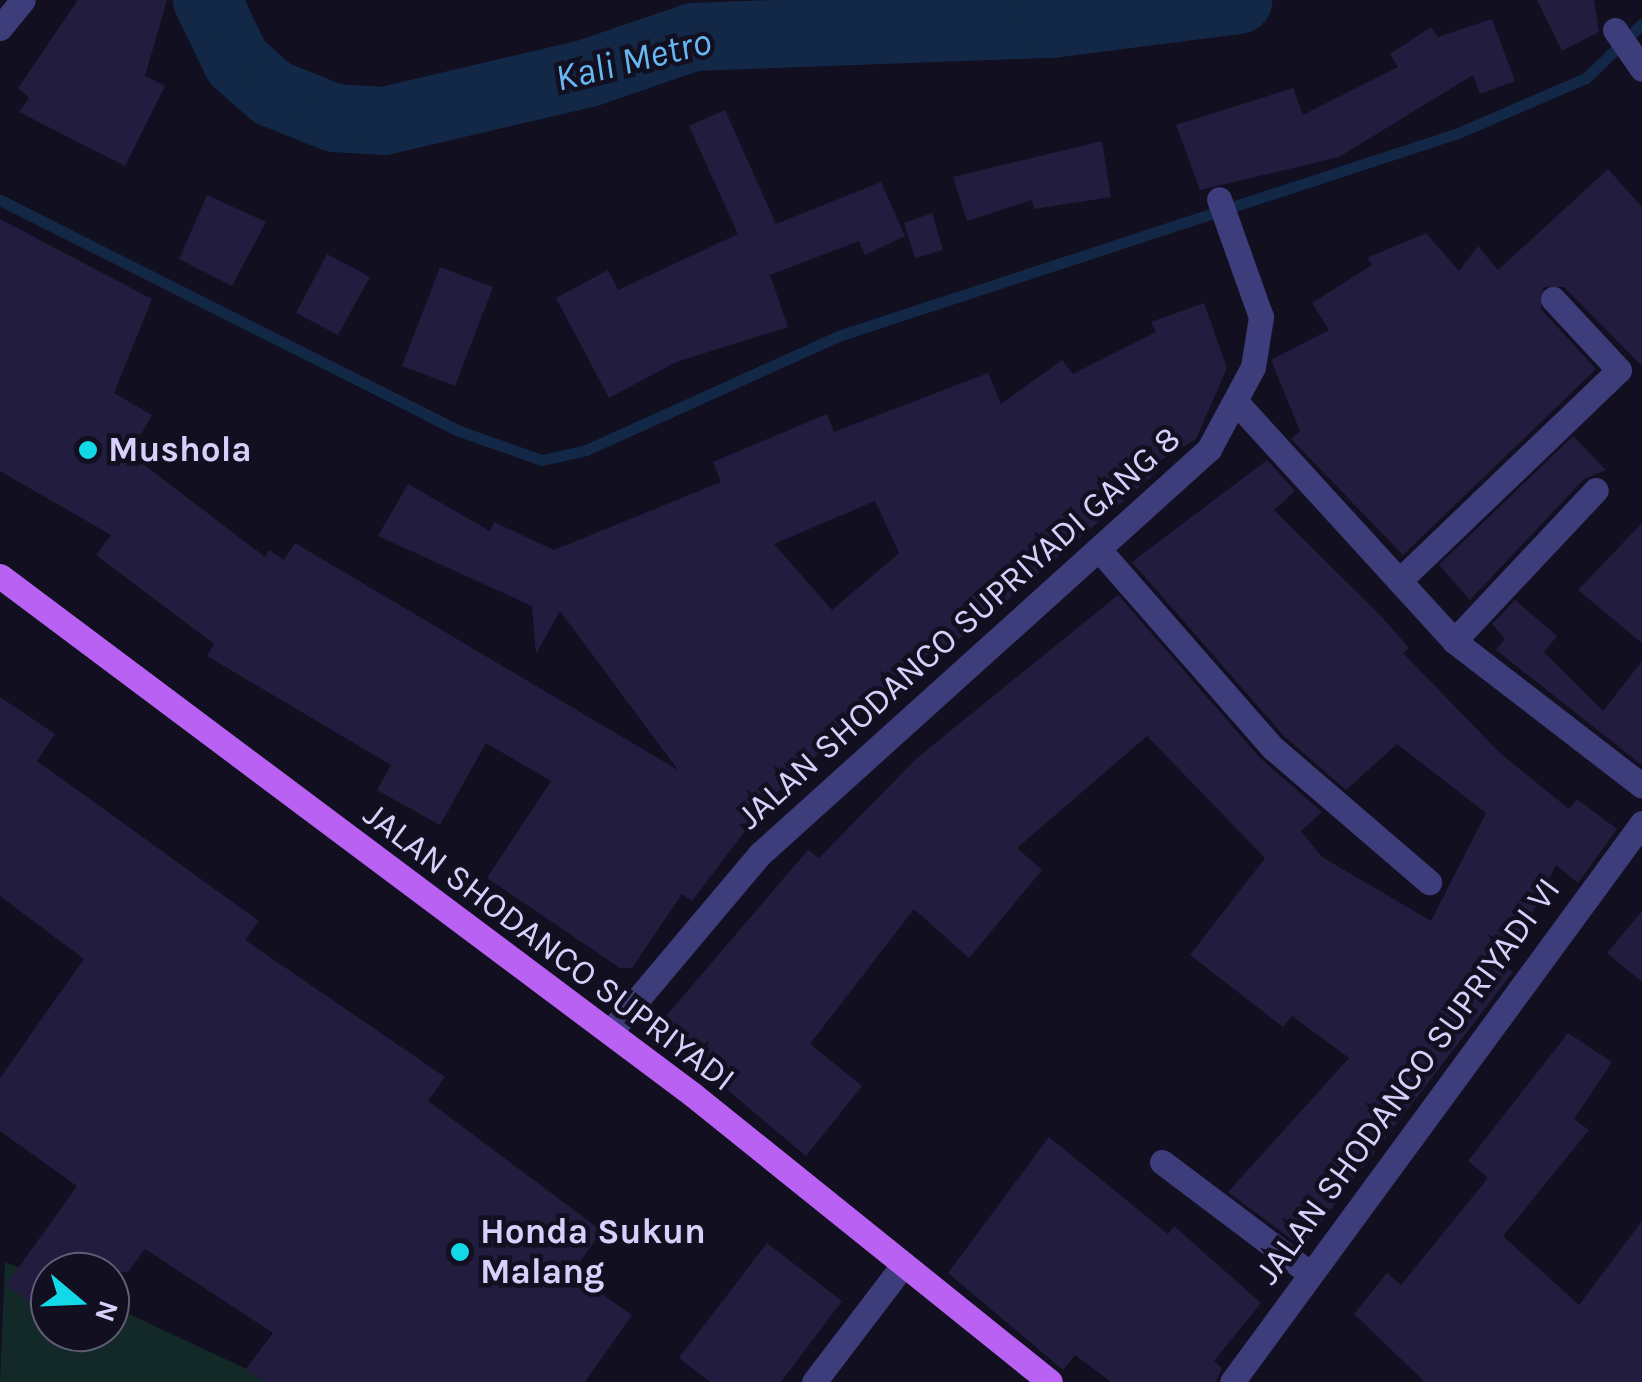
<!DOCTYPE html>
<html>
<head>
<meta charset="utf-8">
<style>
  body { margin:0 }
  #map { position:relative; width:1642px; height:1382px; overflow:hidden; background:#110f20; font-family:Karla,sans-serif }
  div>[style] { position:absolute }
  .green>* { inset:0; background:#122928 }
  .stream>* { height:11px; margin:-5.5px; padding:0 5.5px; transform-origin:5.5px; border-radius:5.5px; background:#122846 }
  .river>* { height:68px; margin:-34px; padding:0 34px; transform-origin:34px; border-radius:34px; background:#122846 }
  .building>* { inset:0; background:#221c3f }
  .street>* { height:25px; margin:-12.5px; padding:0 12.5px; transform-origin:12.5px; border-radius:12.5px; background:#3e3d7b }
  .primary>* { height:25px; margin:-12.5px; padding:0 12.5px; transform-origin:12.5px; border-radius:12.5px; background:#b861f3 }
  .dots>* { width:28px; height:28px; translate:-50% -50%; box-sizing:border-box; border:5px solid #110f20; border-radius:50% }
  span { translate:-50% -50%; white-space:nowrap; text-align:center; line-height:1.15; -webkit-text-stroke:9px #110f20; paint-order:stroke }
  .poi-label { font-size:35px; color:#d5d1fb; font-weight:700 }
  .left { translate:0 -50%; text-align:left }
  .street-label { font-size:35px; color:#d5d1fb }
  .water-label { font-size:38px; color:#67b7f3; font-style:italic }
  .north { position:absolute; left:30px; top:1252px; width:100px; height:100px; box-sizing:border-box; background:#110f20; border:2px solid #5f5d78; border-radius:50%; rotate:109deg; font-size:28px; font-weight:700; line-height:40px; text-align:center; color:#d5d1fb }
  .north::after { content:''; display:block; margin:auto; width:35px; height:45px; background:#12d8e7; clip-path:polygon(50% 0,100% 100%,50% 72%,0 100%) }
</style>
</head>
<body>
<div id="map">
  <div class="green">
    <i style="clip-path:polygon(5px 1262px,50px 1280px,50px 1332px,110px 1332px,110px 1305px,274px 1382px,0 1382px)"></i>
  </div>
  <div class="stream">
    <i style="left:0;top:200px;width:514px;rotate:26.71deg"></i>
    <i style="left:459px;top:431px;width:88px;rotate:19.3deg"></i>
    <i style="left:542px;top:460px;width:45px;rotate:-12.8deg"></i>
    <i style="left:586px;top:450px;width:277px;rotate:-24.3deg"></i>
    <i style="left:838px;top:336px;width:652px;rotate:-18.13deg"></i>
    <i style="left:1458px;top:133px;width:139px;rotate:-23.3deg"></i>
    <i style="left:1586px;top:78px;width:78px;rotate:-44deg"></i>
  </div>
  <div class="river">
    <i style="left:207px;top:0;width:69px;rotate:64.2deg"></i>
    <i style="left:237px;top:62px;width:47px;rotate:41.5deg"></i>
    <i style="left:272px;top:93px;width:67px;rotate:22deg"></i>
    <i style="left:334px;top:118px;width:50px;rotate:3.4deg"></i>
    <i style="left:384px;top:121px;width:210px;rotate:-13.2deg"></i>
    <i style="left:588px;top:73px;width:111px;rotate:-18.9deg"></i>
    <i style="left:693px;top:37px;width:358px;rotate:-2.1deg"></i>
    <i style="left:1051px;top:24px;width:189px;rotate:-7.3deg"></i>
  </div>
  <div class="building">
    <i style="clip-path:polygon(78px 0,167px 0,145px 76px,165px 86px,125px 166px,19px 112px,29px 98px,18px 88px)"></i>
    <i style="clip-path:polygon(1537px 0,1594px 0,1599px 32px,1562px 51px)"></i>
    <i style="clip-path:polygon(1492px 19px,1515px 81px,1480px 94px,1473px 75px,1339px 157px,1200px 190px,1176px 125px,1293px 88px,1303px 115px,1398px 67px,1390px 54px,1431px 27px,1438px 37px)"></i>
    <i style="clip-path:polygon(725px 110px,776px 224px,881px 182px,905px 236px,865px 255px,859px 241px,770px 275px,788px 327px,676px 362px,609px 398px,556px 298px,608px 270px,618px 290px,738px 234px,689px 126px)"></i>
    <i style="clip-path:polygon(1102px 141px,1111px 197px,1034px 209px,1032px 200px,967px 221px,953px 177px)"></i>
    <i style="clip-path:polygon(1608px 169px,1642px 207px,1642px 366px,1564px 287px,1543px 287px,1541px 309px,1596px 369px,1403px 555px,1291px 439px,1300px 431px,1271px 360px,1329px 330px,1312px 303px,1372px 265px,1367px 258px,1426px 233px,1459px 271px,1478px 246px,1498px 270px)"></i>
    <i style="clip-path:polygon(207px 195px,266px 222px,232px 286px,179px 259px)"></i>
    <i style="clip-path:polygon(932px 213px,943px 250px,915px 258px,904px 223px)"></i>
    <i style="clip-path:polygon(evenodd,0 219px,152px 299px,114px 393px,152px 415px,130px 454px,265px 557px,269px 550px,284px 560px,295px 543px,678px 770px,560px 611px,536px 654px,532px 606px,378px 536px,408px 484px,490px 531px,494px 522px,554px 550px,721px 482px,713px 462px,827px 414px,834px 432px,988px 373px,1001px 404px,1062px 360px,1073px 374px,1156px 332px,1151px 322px,1204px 303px,1227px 368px,1196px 439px,1153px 465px,1158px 471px,969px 633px,925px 656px,932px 666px,911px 685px,901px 676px,766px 803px,692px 901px,682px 894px,632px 968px,620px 968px,487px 878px,551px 781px,486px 743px,440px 825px,377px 790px,391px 765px,207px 656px,214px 644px,96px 555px,111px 535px,0 471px,0 219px,875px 501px,899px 553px,832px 610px,774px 544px,875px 501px)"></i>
    <i style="clip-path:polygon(327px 254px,370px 277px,338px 335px,296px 313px)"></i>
    <i style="clip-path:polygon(440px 267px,493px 287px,455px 386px,402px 366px)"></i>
    <i style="clip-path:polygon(1573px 436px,1606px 470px,1584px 479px,1470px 600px,1439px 565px)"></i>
    <i style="clip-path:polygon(1267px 460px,1295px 491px,1274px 510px,1381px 616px,1409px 648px,1403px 653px,1501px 754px,1569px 809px,1577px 799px,1617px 829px,1578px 883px,1556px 865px,1505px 967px,1513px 972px,1302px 1247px,1228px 1192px,1349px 1058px,1292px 1016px,1283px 1027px,1190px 955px,1265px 858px,1147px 736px,1017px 848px,1042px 870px,969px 958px,914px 909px,810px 1044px,862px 1086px,806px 1156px,655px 1029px,808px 850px,819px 858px,917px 758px,1118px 595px,1261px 759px,1322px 812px,1301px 831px,1322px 857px,1431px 921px,1486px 813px,1397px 744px,1346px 790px,1284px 736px,1132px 562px)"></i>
    <i style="clip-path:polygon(1642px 523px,1642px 643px,1578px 590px)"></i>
    <i style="clip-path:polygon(1515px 600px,1557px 636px,1544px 652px,1603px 711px,1642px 661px,1642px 765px,1496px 650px,1505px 639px,1492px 624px)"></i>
    <i style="clip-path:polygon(0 697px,55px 734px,37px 761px,259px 921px,245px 940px,445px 1077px,428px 1101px,602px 1231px,572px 1273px,632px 1315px,585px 1382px,264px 1382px,246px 1369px,273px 1333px,145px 1249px,128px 1272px,50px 1272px,50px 1317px,6px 1285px,77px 1186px,0 1131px,0 1078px,84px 959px,0 896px)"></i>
    <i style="clip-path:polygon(1642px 911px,1642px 982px,1607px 953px)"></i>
    <i style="clip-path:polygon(1568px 1033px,1612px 1062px,1574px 1119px,1589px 1130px,1503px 1236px,1579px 1305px,1642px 1221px,1642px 1382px,1425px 1382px,1354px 1314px,1387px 1273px,1401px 1285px,1488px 1178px,1468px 1161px)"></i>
    <i style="clip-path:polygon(1049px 1137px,1168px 1234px,1174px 1226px,1261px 1303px,1214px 1361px,1222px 1368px,1216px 1382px,1111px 1382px,1075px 1355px,1063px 1370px,948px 1273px)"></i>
    <i style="clip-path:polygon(767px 1243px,842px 1301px,781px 1382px,710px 1382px,679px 1358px)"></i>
  </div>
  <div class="street">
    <i style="left:0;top:28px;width:36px;rotate:-51deg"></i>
    <i style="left:1615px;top:30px;width:47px;rotate:55.3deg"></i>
    <i style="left:1236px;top:402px;width:323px;rotate:47.6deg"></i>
    <i style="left:1454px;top:641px;width:237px;rotate:37.6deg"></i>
    <i style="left:1102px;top:553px;width:259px;rotate:48.8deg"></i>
    <i style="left:1273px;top:748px;width:206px;rotate:40.7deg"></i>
    <i style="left:1400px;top:580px;width:303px;rotate:-43.8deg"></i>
    <i style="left:1619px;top:370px;width:97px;rotate:-132.9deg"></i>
    <i style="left:1454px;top:641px;width:207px;rotate:-46.8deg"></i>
    <i style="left:610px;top:1032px;width:233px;rotate:-49.9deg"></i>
    <i style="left:760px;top:854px;width:605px;rotate:-42.05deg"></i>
    <i style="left:1209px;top:449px;width:93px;rotate:-61.8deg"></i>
    <i style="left:1253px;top:367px;width:51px;rotate:-80.9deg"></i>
    <i style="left:1261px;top:317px;width:125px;rotate:-109.6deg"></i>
    <i style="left:1162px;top:1162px;width:183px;rotate:37deg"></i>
    <i style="left:814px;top:1382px;width:148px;rotate:-52.7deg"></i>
    <i style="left:1232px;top:1382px;width:693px;rotate:-53.74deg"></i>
  </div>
  <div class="primary">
    <i style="left:0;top:576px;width:864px;rotate:36.82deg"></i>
    <i style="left:692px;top:1094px;width:459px;rotate:38.8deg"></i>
  </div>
  <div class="dots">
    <i style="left:88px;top:450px;background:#12d8e7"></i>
    <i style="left:460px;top:1252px;background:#12d8e7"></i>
  </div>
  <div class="poi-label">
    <span class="left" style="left:108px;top:450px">Mushola</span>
    <span class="left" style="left:480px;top:1252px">Honda Sukun<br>Malang</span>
  </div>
  <div class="street-label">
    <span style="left:959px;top:628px;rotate:-42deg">JALAN SHODANCO SUPRIYADI GANG 8</span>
    <span style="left:549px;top:947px;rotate:37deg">JALAN SHODANCO SUPRIYADI</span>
    <span style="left:1408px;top:1081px;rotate:-54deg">JALAN SHODANCO SUPRIYADI VI</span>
  </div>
  <div class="water-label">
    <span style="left:633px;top:60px;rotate:-14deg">Kali Metro</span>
  </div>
  <div class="north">N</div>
</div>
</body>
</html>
